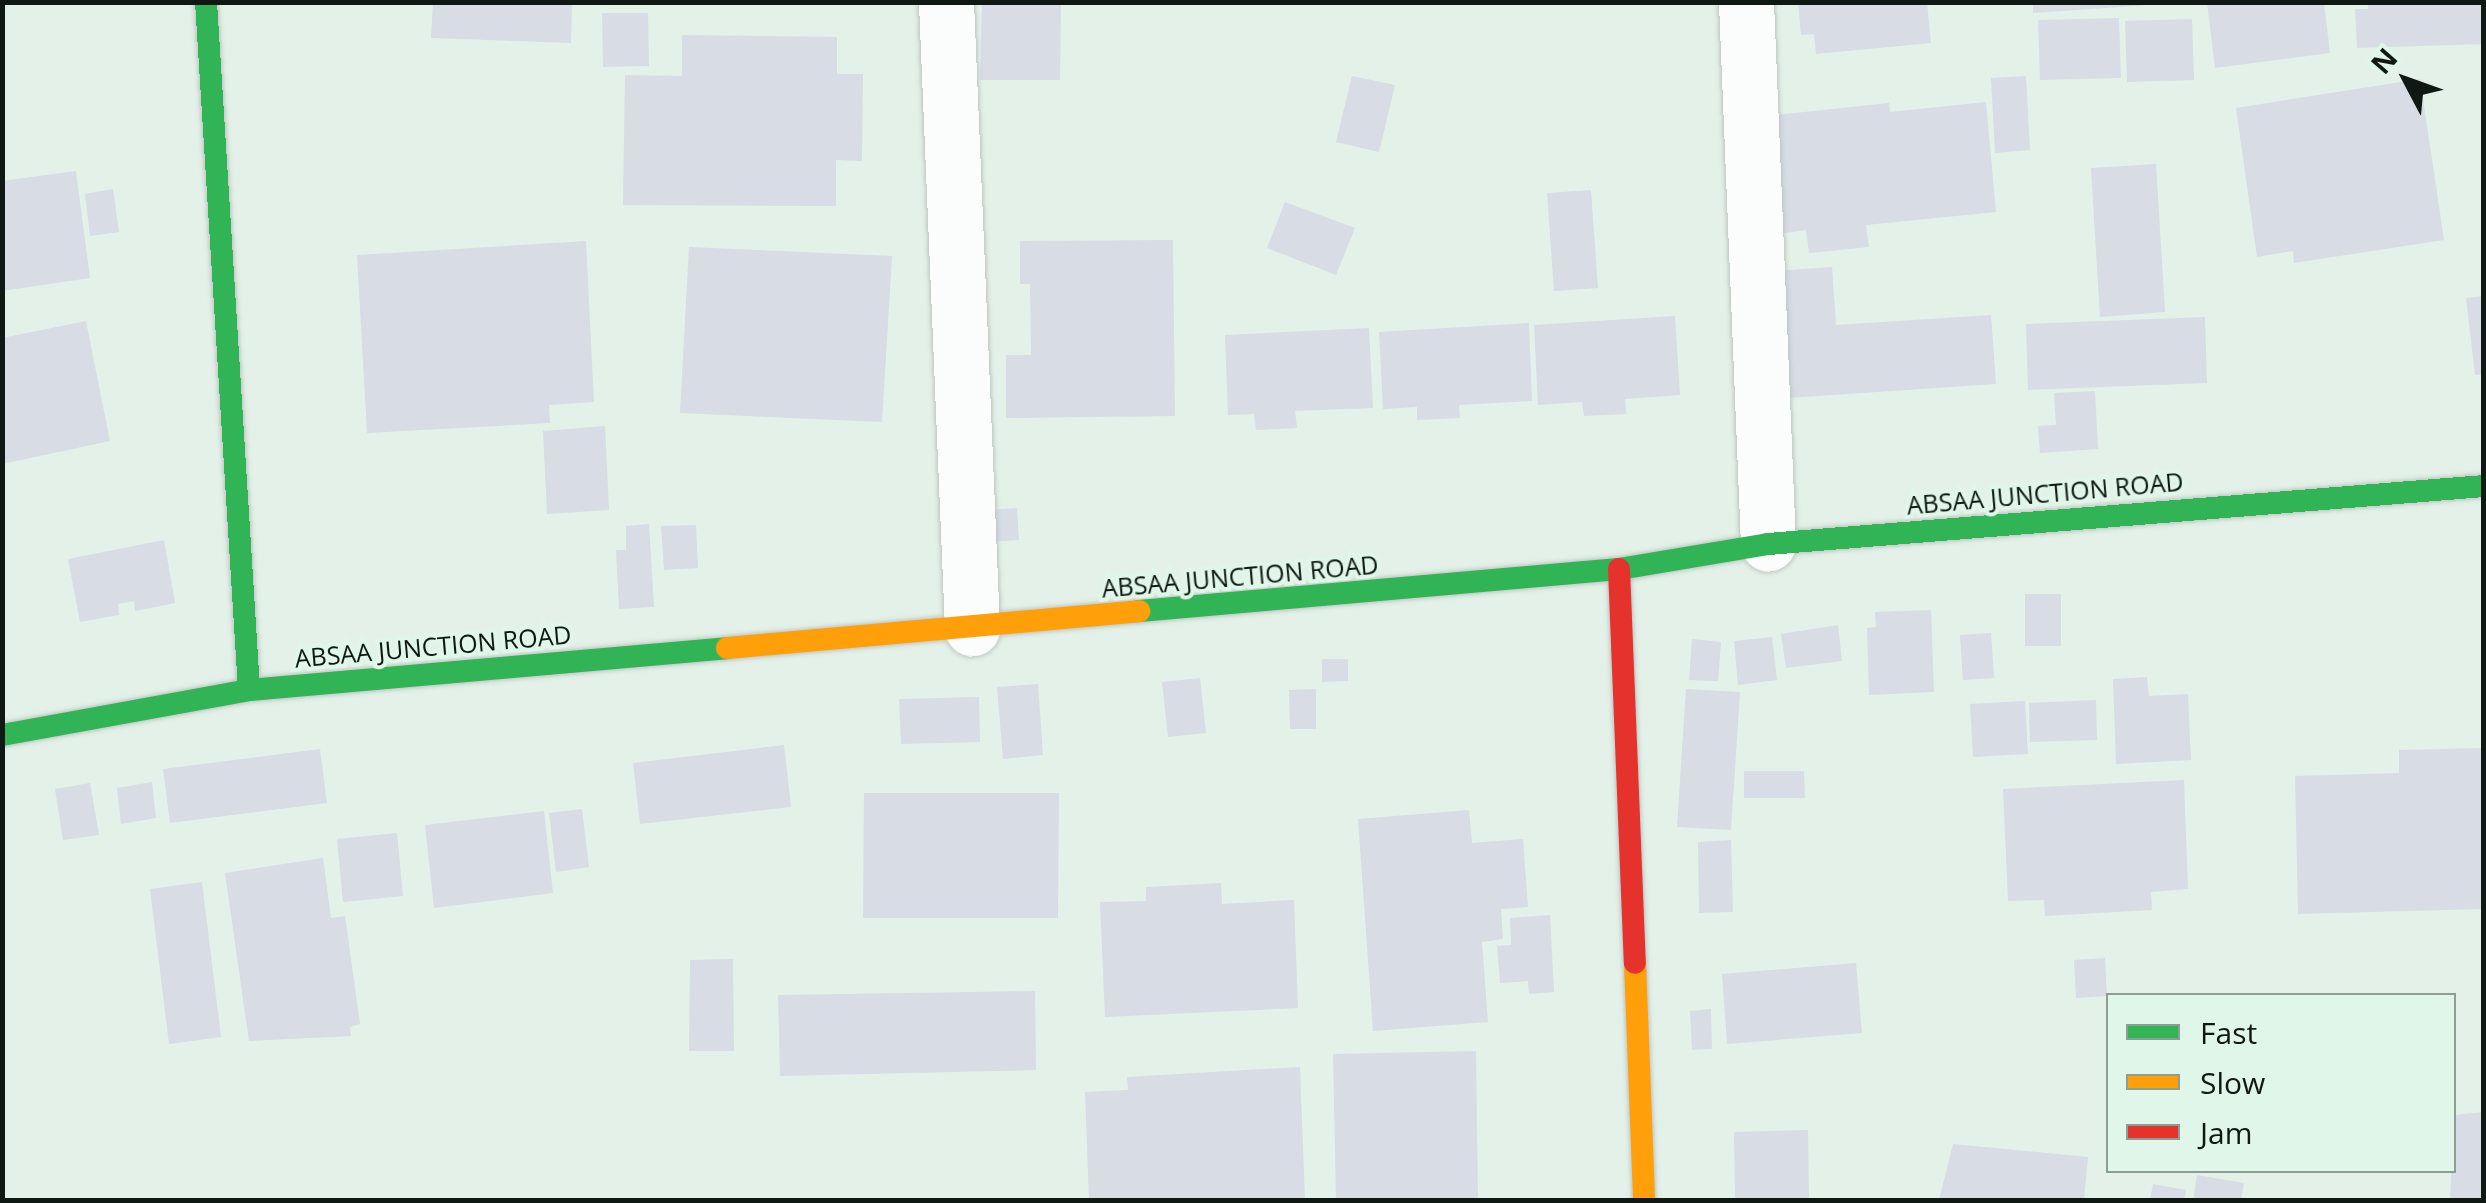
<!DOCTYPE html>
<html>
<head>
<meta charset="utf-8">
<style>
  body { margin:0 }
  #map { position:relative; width:2486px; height:1203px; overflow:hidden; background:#e4f1e9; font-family:"Open Sans",sans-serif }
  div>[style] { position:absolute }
  .building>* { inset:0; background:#d7dce5 }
  .roads { filter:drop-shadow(0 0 2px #bdc7c1) drop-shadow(0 0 2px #bdc7c1) }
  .street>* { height:55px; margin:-27.5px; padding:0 27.5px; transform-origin:27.5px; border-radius:27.5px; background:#fbfdfc }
  .fast>* { height:22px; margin:-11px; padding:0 11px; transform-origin:11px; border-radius:11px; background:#30b455 }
  .slow>* { height:22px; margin:-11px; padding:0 11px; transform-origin:11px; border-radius:11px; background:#ff9f0a }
  .jam>* { height:22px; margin:-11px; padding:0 11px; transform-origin:11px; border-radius:11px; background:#e5322d }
  span { translate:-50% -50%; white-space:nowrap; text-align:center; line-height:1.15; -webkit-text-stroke:8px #dff6e8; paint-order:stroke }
  .street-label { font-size:25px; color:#101813 }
  .frame { position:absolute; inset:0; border:5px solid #101813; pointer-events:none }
  .legend { position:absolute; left:2106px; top:993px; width:350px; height:180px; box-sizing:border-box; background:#dff6e8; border:2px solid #8c9d93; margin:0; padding:12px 18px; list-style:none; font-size:30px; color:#101813 }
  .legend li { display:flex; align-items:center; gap:20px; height:50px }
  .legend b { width:50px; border:2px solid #8c9d93 }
  .north { position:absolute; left:2356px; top:30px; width:100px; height:100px; -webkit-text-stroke:8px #dff6e8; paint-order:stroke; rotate:311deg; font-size:28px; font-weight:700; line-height:40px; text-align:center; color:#101813 }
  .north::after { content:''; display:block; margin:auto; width:35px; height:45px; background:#101813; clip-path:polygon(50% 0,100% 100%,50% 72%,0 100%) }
</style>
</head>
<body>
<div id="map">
  <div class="building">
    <i style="clip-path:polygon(433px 2px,572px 2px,571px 43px,431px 38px)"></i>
    <i style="clip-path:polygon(982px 2px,1061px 2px,1060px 80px,980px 80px)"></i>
    <i style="clip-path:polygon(1798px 2px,1927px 2px,1931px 43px,1816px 54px,1814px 34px,1801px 35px)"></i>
    <i style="clip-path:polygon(2033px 2px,2147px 2px,2148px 5px,2033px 13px)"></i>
    <i style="clip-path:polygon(2207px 2px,2324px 2px,2330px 53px,2215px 68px)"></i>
    <i style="clip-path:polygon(2368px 2px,2484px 2px,2484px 44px,2357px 48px,2355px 9px,2368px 9px)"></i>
    <i style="clip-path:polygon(602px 13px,648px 13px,649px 66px,603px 67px)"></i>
    <i style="clip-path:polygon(2119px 18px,2121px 78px,2040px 80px,2038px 20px)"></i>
    <i style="clip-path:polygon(2192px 19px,2194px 80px,2127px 82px,2125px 21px)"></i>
    <i style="clip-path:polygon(682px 35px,837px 37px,837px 74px,863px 74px,862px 161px,836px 160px,836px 206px,623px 205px,625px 75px,682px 76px)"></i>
    <i style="clip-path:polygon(1352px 76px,1395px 85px,1379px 152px,1336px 142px)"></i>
    <i style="clip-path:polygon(2026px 76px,2030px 150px,1995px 153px,1991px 78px)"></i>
    <i style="clip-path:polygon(2420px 79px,2444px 240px,2294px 263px,2293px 251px,2257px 257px,2236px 108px)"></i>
    <i style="clip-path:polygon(1986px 102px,1996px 212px,1866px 225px,1869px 247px,1809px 253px,1806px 230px,1778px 234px,1767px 116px,1889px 103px,1890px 112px)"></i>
    <i style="clip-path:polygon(2156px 164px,2165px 312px,2100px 317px,2091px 168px)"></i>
    <i style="clip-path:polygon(76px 171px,90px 278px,2px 291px,2px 181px)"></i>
    <i style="clip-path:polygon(113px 189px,119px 232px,90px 236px,85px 194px)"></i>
    <i style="clip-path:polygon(1591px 190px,1598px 288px,1554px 291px,1547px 193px)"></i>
    <i style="clip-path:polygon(1285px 202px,1355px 228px,1336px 275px,1267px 248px)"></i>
    <i style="clip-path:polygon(1173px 240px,1175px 416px,1006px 418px,1006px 355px,1031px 355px,1030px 284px,1020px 284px,1020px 241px)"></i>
    <i style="clip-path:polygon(586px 241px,594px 402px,549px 405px,550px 423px,367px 433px,357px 255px)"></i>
    <i style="clip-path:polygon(689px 247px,892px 256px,882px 422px,680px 413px)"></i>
    <i style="clip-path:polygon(1832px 267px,1836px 325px,1991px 315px,1996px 384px,1788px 398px,1762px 272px)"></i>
    <i style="clip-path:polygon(2484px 296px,2484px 374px,2475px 375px,2466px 298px)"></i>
    <i style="clip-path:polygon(1675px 316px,1680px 395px,1625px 399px,1626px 414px,1584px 416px,1582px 402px,1538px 405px,1534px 325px)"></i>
    <i style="clip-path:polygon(2205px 317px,2207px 383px,2028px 390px,2026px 324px)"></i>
    <i style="clip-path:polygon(86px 321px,110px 441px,2px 464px,2px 338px)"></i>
    <i style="clip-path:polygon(1529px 323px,1532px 401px,1459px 405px,1460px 418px,1417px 420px,1417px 407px,1383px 409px,1379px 332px)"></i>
    <i style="clip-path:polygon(1369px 328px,1373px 408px,1295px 411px,1297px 428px,1256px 430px,1254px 414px,1228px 415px,1225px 335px)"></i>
    <i style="clip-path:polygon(2095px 391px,2098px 449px,2040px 453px,2038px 426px,2056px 425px,2054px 393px)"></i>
    <i style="clip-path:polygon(605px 426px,609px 510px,547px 514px,543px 431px)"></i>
    <i style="clip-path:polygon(1017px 508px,1019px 540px,989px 542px,988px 510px)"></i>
    <i style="clip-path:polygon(649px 524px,654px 607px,619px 609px,616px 550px,626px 550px,626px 526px)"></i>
    <i style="clip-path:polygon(696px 525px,698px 568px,664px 570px,661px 526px)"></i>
    <i style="clip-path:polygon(164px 540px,175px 603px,135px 611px,134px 601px,118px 604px,119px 615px,80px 622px,68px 559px)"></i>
    <i style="clip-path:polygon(2025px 594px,2061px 594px,2061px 646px,2025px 646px)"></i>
    <i style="clip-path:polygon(1931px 610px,1934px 692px,1869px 695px,1867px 628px,1876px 627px,1875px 612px)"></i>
    <i style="clip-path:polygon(1838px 625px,1842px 661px,1786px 668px,1781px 634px)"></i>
    <i style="clip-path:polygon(1991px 633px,1994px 678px,1963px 680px,1960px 635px)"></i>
    <i style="clip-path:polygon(1772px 637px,1777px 680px,1738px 685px,1734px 641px)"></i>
    <i style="clip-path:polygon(1692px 639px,1721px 642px,1718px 681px,1689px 680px)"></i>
    <i style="clip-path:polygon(1322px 659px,1348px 659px,1348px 681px,1322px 682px)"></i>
    <i style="clip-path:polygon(2147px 677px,2149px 696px,2188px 694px,2191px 760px,2116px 764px,2113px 679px)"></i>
    <i style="clip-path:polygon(1200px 678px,1206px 733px,1168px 737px,1162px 682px)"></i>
    <i style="clip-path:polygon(1038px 684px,1043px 755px,1003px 759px,997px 687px)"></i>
    <i style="clip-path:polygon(1316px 689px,1316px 729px,1290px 729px,1289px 690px)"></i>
    <i style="clip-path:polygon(1686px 689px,1740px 692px,1731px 830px,1677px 827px)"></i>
    <i style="clip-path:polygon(979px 697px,980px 742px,901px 744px,899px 699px)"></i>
    <i style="clip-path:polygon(2096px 700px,2097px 740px,2030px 742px,2029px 703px)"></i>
    <i style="clip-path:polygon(2025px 701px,2028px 754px,1973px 757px,1970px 704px)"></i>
    <i style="clip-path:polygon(784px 745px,791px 807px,640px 824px,633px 763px)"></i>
    <i style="clip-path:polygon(2484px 748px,2484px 909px,2298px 914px,2295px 776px,2399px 773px,2399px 750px)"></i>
    <i style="clip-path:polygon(320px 749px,327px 803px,170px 823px,163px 769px)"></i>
    <i style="clip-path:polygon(1744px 771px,1804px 771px,1805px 798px,1744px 798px)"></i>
    <i style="clip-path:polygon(2184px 780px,2188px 889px,2151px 892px,2152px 910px,2045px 916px,2044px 900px,2008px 901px,2003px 789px)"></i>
    <i style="clip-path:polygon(152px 782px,156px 818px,121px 824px,117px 788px)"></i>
    <i style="clip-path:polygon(90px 783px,99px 835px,63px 840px,55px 789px)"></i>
    <i style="clip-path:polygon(864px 793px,1059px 793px,1058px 918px,863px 918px)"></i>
    <i style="clip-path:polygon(582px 809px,589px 867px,556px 872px,549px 813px)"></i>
    <i style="clip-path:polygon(1469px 810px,1472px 843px,1523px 839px,1528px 907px,1501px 909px,1503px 939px,1482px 942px,1488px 1022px,1373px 1031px,1358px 819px)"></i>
    <i style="clip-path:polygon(544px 811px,553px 893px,434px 908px,425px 825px)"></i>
    <i style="clip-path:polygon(397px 833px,403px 896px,343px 902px,337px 839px)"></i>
    <i style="clip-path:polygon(1731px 840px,1733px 912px,1699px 913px,1698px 842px)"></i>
    <i style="clip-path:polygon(323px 858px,331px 918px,345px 916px,360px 1024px,350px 1027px,351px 1036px,249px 1041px,225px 873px)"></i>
    <i style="clip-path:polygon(202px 882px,221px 1037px,169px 1044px,150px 889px)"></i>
    <i style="clip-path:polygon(1221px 883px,1222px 904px,1294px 900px,1298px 1008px,1105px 1017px,1100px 902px,1146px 901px,1146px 887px)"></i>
    <i style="clip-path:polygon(1550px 915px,1554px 992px,1529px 994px,1528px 981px,1500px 983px,1497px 946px,1511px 945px,1510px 918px)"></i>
    <i style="clip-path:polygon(2105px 958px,2107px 996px,2076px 998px,2074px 960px)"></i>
    <i style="clip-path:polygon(733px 959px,734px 1051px,689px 1051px,690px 960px)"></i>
    <i style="clip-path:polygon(1856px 963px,1862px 1033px,1727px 1044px,1722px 974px)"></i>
    <i style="clip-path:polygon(1035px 991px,1036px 1070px,780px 1076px,778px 995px)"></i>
    <i style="clip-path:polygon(1711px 1009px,1712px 1049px,1692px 1050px,1690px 1011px)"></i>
    <i style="clip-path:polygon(1476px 1051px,1478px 1200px,1336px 1200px,1333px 1054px)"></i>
    <i style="clip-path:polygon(1300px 1067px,1305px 1200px,1089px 1200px,1085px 1092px,1128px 1090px,1127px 1077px)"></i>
    <i style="clip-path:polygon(2484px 1112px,2484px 1200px,2450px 1200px,2454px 1115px)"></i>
    <i style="clip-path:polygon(1808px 1130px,1809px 1200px,1735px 1200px,1734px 1132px)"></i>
    <i style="clip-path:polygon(1953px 1144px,2088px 1157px,2084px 1200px,1939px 1200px)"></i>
    <i style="clip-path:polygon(2197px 1175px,2244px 1183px,2241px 1200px,2193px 1200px)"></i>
    <i style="clip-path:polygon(2153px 1184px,2186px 1190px,2184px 1200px,2150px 1200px)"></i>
  </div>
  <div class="roads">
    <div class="street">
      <i style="left:946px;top:2px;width:627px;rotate:87.62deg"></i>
      <i style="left:1746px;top:2px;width:542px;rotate:87.68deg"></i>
    </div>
    <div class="fast">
      <i style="left:206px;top:2px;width:689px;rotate:86.42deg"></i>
      <i style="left:1139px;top:611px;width:482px;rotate:-5deg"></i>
      <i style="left:1619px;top:569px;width:151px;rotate:-9.5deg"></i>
      <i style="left:1768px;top:544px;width:718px;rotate:-4.63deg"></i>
      <i style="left:2px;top:735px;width:251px;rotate:-10.3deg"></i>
      <i style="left:249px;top:690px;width:480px;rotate:-5deg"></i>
    </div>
    <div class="slow">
      <i style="left:727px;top:648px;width:414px;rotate:-5.1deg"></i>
      <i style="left:1635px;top:963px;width:237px;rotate:87.8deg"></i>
    </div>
    <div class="jam">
      <i style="left:1619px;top:569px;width:394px;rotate:87.7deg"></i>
    </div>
  </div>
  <div class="street-label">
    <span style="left:2045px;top:493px;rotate:-5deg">ABSAA JUNCTION ROAD</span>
    <span style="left:1240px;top:576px;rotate:-5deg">ABSAA JUNCTION ROAD</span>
    <span style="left:433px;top:646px;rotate:-5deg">ABSAA JUNCTION ROAD</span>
  </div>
  <div class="frame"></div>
  <ul class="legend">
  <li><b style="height:12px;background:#30b455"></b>Fast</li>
  <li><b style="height:12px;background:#ff9f0a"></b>Slow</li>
  <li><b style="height:12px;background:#e5322d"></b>Jam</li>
  </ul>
  <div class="north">N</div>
</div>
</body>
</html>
